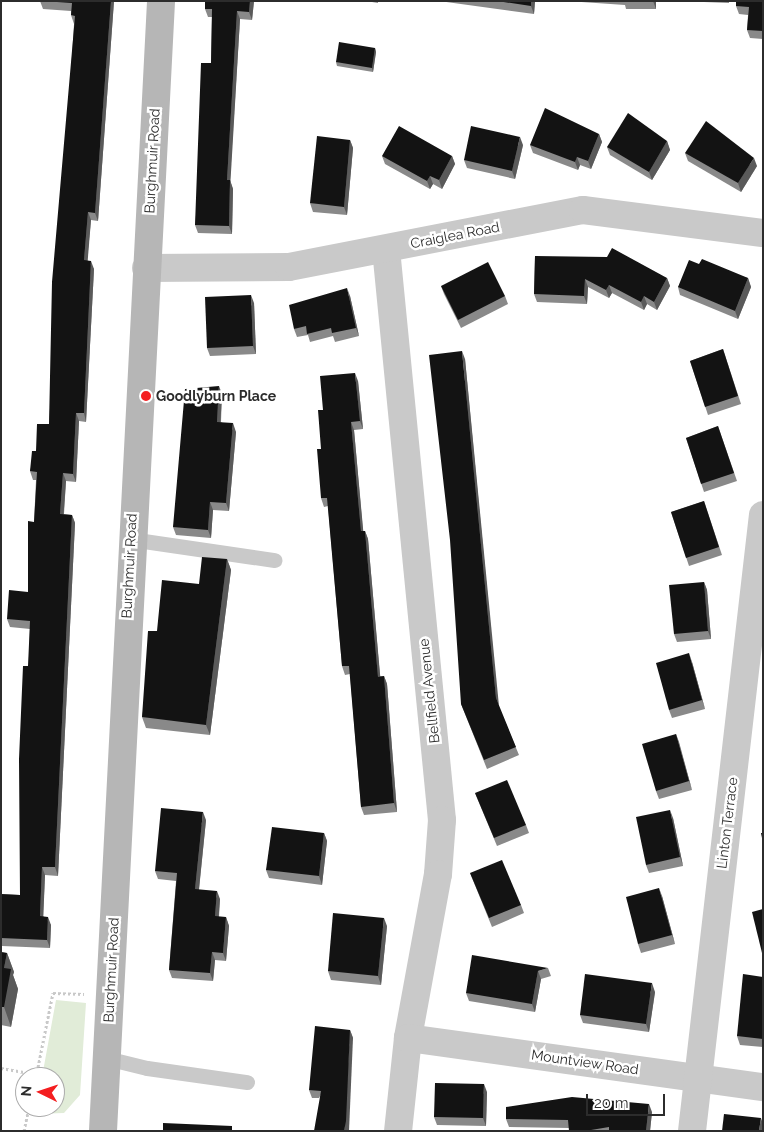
<!DOCTYPE html>
<html>
<head>
<meta charset="utf-8">
<style>
  body { margin:0 }
  #map { position:relative; width:764px; height:1132px; overflow:hidden; background:#fff; font-family:Raleway,sans-serif }
  div>[style] { position:absolute }
  .green>* { inset:0; background:#e1ecd8 }
  .path>* { height:3px; margin-top:-1.5px; transform-origin:0; background:repeating-linear-gradient(90deg,#c9c9c9 0 2.5px,transparent 0 5px) }
  .lane>* { height:15px; margin:-7.5px; padding:0 7.5px; transform-origin:7.5px; border-radius:7.5px; background:#c9c9c9 }
  .street>* { height:28px; margin:-14px; padding:0 14px; transform-origin:14px; border-radius:14px; background:#c9c9c9 }
  .secondary>* { height:28px; margin:-14px; padding:0 14px; transform-origin:14px; border-radius:14px; background:#b6b6b6 }
  .wall>* { inset:0; background:#898989 }
  .shaded-wall>* { inset:0; background:#5a5a5a }
  .building>* { inset:0; background:#131313 }
  .dots>* { width:14px; height:14px; translate:-50% -50%; box-sizing:border-box; border:2px solid #fff; border-radius:50% }
  span { translate:-50% -50%; white-space:nowrap; text-align:center; line-height:1.15; -webkit-text-stroke:5px #fff; paint-order:stroke }
  .street-label { font-size:14px; color:#2c2c2c }
  .poi-label { font-size:14px; color:#2c2c2c; font-weight:700 }
  .left { translate:0 -50%; text-align:left }
  .frame { position:absolute; inset:0; border:2px solid #2c2c2c; pointer-events:none }
  .north { position:absolute; left:15px; top:1067px; width:50px; height:50px; box-sizing:border-box; background:#fff; border:1px solid #ababab; border-radius:50%; rotate:274deg; font-size:14px; font-weight:700; line-height:20px; text-align:center; color:#2c2c2c }
  .north::after { content:''; display:block; margin:auto; width:18px; height:22px; background:#f41e20; clip-path:polygon(50% 0,100% 100%,50% 72%,0 100%) }
  .scale { position:absolute; left:586px; top:1094px; width:79px; height:22px; box-sizing:border-box; border:2px solid #2c2c2c; border-top:0; padding-left:6px; font-size:15px; line-height:18px; white-space:nowrap; color:#2c2c2c; -webkit-text-stroke:4px #fff; paint-order:stroke }
</style>
</head>
<body>
<div id="map">
  <div class="green">
    <i style="clip-path:polygon(56px 1000px,86px 1003px,80px 1095px,64px 1113px,35px 1114px,37px 1107px,55px 1107px,55px 1077px,42px 1077px)"></i>
  </div>
  <div class="path">
    <i style="left:1px;top:1068px;width:36px;rotate:10deg"></i>
    <i style="left:36px;top:1077px;width:86px;rotate:-78.6deg"></i>
    <i style="left:53px;top:993px;width:31px;rotate:2deg"></i>
    <i style="left:24px;top:1131px;width:25px;rotate:-78deg"></i>
  </div>
  <div class="lane">
    <i style="left:130px;top:539px;width:146px;rotate:8.3deg"></i>
    <i style="left:106px;top:1058px;width:42px;rotate:13.7deg"></i>
    <i style="left:147px;top:1068px;width:101px;rotate:8deg"></i>
  </div>
  <div class="street">
    <i style="left:386px;top:249px;width:574px;rotate:84.4deg"></i>
    <i style="left:442px;top:820px;width:54px;rotate:94.2deg"></i>
    <i style="left:438px;top:874px;width:167px;rotate:100.4deg"></i>
    <i style="left:408px;top:1038px;width:94px;rotate:96.1deg"></i>
    <i style="left:146px;top:268px;width:143px;rotate:-0.4deg"></i>
    <i style="left:289px;top:267px;width:299px;rotate:-11deg"></i>
    <i style="left:583px;top:210px;width:181px;rotate:7.3deg"></i>
    <i style="left:408px;top:1038px;width:358px;rotate:7.9deg"></i>
    <i style="left:692px;top:1131px;width:620px;rotate:-83.43deg"></i>
  </div>
  <div class="secondary">
    <i style="left:103px;top:1131px;width:1131px;rotate:-87.06deg"></i>
  </div>
  <div class="wall">
    <i style="clip-path:polygon(40px 1px,114px 1px,98px 221px,91px 220px,87px 261px,94px 269px,86px 422px,79px 421px,76px 482px,66px 481px,64px 514px,72px 515px,75px 523px,58px 876px,45px 875px,43px 916px,51px 925px,50px 948px,2px 946px,1px 944px,1px 894px,20px 895px,30px 629px,10px 627px,7px 619px,28px 592px,34px 522px,36px 480px,33px 480px,30px 471px,36px 451px,49px 424px,74px 24px,71px 15px,71px 11px,43px 9px)"></i>
    <i style="clip-path:polygon(205px 1px,254px 1px,252px 20px,240px 19px,230px 180px,233px 189px,232px 234px,198px 233px,195px 225px,211px 63px,212px 17px,208px 17px,205px 9px)"></i>
    <i style="clip-path:polygon(366px 1px,378px 1px,378px 3px)"></i>
    <i style="clip-path:polygon(439px 1px,535px 1px,534px 14px)"></i>
    <i style="clip-path:polygon(567px 1px,656px 1px,656px 9px,626px 9px,625px 5px)"></i>
    <i style="clip-path:polygon(679px 1px,729px 1px,729px 3px)"></i>
    <i style="clip-path:polygon(763px 1px,763px 39px,750px 38px,747px 30px,748px 15px,739px 14px,736px 6px)"></i>
    <i style="clip-path:polygon(375px 48px,376px 52px,373px 72px,337px 66px,336px 62px)"></i>
    <i style="clip-path:polygon(599px 134px,602px 142px,591px 169px,580px 165px,578px 170px,533px 153px,530px 145px)"></i>
    <i style="clip-path:polygon(350px 140px,353px 148px,347px 215px,313px 212px,310px 203px)"></i>
    <i style="clip-path:polygon(667px 141px,670px 150px,652px 180px,610px 155px,607px 147px)"></i>
    <i style="clip-path:polygon(523px 145px,515px 179px,467px 168px,464px 160px)"></i>
    <i style="clip-path:polygon(685px 153px,757px 166px,741px 192px,688px 161px)"></i>
    <i style="clip-path:polygon(382px 156px,452px 156px,455px 164px,442px 189px,433px 184px,430px 189px,385px 164px)"></i>
    <i style="clip-path:polygon(535px 256px,667px 278px,670px 286px,657px 310px,647px 304px,644px 310px,612px 293px,609px 298px,588px 287px,587px 304px,537px 302px,534px 294px)"></i>
    <i style="clip-path:polygon(699px 264px,748px 278px,751px 287px,738px 319px,680px 295px,678px 287px)"></i>
    <i style="clip-path:polygon(441px 286px,505px 296px,508px 304px,461px 328px,444px 294px)"></i>
    <i style="clip-path:polygon(350px 296px,359px 336px,335px 342px,333px 336px,310px 342px,308px 335px,297px 337px,294px 329px)"></i>
    <i style="clip-path:polygon(254px 303px,256px 354px,210px 356px,207px 348px)"></i>
    <i style="clip-path:polygon(723px 349px,741px 404px,708px 415px,690px 361px)"></i>
    <i style="clip-path:polygon(465px 359px,498px 705px,519px 755px,487px 769px,461px 704px)"></i>
    <i style="clip-path:polygon(358px 381px,363px 429px,354px 430px,363px 531px,365px 531px,368px 539px,380px 676px,384px 676px,387px 684px,397px 812px,364px 815px,361px 807px,350px 674px,345px 675px,342px 666px,328px 506px,324px 507px,321px 498px,321px 449px,323px 410px)"></i>
    <i style="clip-path:polygon(222px 394px,221px 422px,236px 432px,229px 511px,213px 510px,211px 538px,176px 535px,173px 527px)"></i>
    <i style="clip-path:polygon(718px 426px,737px 481px,704px 492px,686px 438px)"></i>
    <i style="clip-path:polygon(704px 501px,722px 555px,689px 566px,671px 512px)"></i>
    <i style="clip-path:polygon(227px 559px,231px 570px,210px 735px,146px 728px,142px 717px,157px 631px,199px 584px)"></i>
    <i style="clip-path:polygon(704px 582px,707px 590px,711px 639px,677px 642px,674px 634px)"></i>
    <i style="clip-path:polygon(692px 662px,705px 709px,672px 718px,669px 710px)"></i>
    <i style="clip-path:polygon(676px 734px,692px 790px,659px 799px,656px 791px)"></i>
    <i style="clip-path:polygon(475px 793px,526px 825px,529px 833px,497px 846px)"></i>
    <i style="clip-path:polygon(673px 818px,683px 866px,649px 873px,646px 865px)"></i>
    <i style="clip-path:polygon(206px 820px,199px 890px,220px 899px,219px 917px,226px 917px,229px 926px,226px 961px,215px 960px,213px 981px,172px 978px,169px 970px,176px 881px,158px 879px,155px 871px)"></i>
    <i style="clip-path:polygon(324px 833px,327px 841px,322px 885px,269px 878px,266px 870px)"></i>
    <i style="clip-path:polygon(470px 873px,521px 905px,524px 913px,492px 927px)"></i>
    <i style="clip-path:polygon(662px 896px,675px 944px,641px 953px,638px 944px)"></i>
    <i style="clip-path:polygon(387px 926px,381px 985px,331px 980px,328px 971px)"></i>
    <i style="clip-path:polygon(1px 952px,7px 953px,14px 972px,13px 975px,18px 989px,11px 1027px,1px 1025px)"></i>
    <i style="clip-path:polygon(548px 968px,551px 976px,541px 979px,535px 1012px,469px 1001px,466px 993px)"></i>
    <i style="clip-path:polygon(763px 977px,763px 1047px,740px 1045px,737px 1036px)"></i>
    <i style="clip-path:polygon(655px 992px,649px 1032px,583px 1023px,580px 1015px)"></i>
    <i style="clip-path:polygon(350px 1030px,353px 1038px,319px 1098px,312px 1098px,309px 1090px)"></i>
    <i style="clip-path:polygon(487px 1092px,486px 1126px,437px 1125px,434px 1117px)"></i>
    <i style="clip-path:polygon(652px 1112px,650px 1131px,569px 1131px,569px 1128px,509px 1127px,506px 1119px)"></i>
  </div>
  <div class="shaded-wall">
    <i style="clip-path:polygon(111px 1px,114px 1px,98px 221px,95px 213px)"></i>
    <i style="clip-path:polygon(250px 1px,254px 1px,252px 20px,249px 12px)"></i>
    <i style="clip-path:polygon(531px 1px,535px 1px,534px 14px,531px 6px)"></i>
    <i style="clip-path:polygon(653px 1px,656px 1px,656px 9px)"></i>
    <i style="clip-path:polygon(237px 11px,240px 19px,230px 189px,227px 180px)"></i>
    <i style="clip-path:polygon(375px 48px,376px 52px,373px 72px,372px 68px)"></i>
    <i style="clip-path:polygon(599px 134px,602px 142px,591px 169px,588px 161px)"></i>
    <i style="clip-path:polygon(520px 137px,523px 145px,515px 179px,512px 171px)"></i>
    <i style="clip-path:polygon(350px 140px,353px 148px,347px 215px,344px 207px)"></i>
    <i style="clip-path:polygon(667px 141px,670px 150px,652px 180px,649px 172px)"></i>
    <i style="clip-path:polygon(452px 156px,455px 164px,442px 189px,439px 180px)"></i>
    <i style="clip-path:polygon(577px 157px,580px 165px,578px 170px,575px 162px)"></i>
    <i style="clip-path:polygon(754px 158px,757px 166px,741px 192px,738px 183px)"></i>
    <i style="clip-path:polygon(430px 176px,433px 184px,430px 189px,427px 181px)"></i>
    <i style="clip-path:polygon(230px 180px,233px 189px,232px 234px,229px 226px)"></i>
    <i style="clip-path:polygon(88px 212px,91px 220px,87px 269px,84px 260px)"></i>
    <i style="clip-path:polygon(91px 261px,94px 269px,86px 422px,84px 413px)"></i>
    <i style="clip-path:polygon(667px 278px,670px 286px,657px 310px,654px 302px)"></i>
    <i style="clip-path:polygon(748px 278px,751px 287px,738px 319px,735px 311px)"></i>
    <i style="clip-path:polygon(585px 279px,588px 287px,587px 304px,584px 296px)"></i>
    <i style="clip-path:polygon(609px 285px,612px 293px,609px 298px,606px 290px)"></i>
    <i style="clip-path:polygon(347px 288px,350px 296px,359px 336px,356px 328px)"></i>
    <i style="clip-path:polygon(251px 295px,254px 303px,256px 354px,253px 346px)"></i>
    <i style="clip-path:polygon(644px 296px,647px 304px,644px 310px,641px 302px)"></i>
    <i style="clip-path:polygon(462px 351px,465px 359px,499px 706px,496px 698px)"></i>
    <i style="clip-path:polygon(355px 373px,358px 381px,363px 429px,360px 421px)"></i>
    <i style="clip-path:polygon(219px 386px,222px 394px,220px 430px,217px 422px)"></i>
    <i style="clip-path:polygon(76px 413px,79px 421px,76px 482px,73px 474px)"></i>
    <i style="clip-path:polygon(351px 422px,354px 430px,364px 539px,361px 531px)"></i>
    <i style="clip-path:polygon(233px 423px,236px 432px,229px 511px,226px 503px)"></i>
    <i style="clip-path:polygon(63px 473px,66px 481px,63px 522px,60px 514px)"></i>
    <i style="clip-path:polygon(210px 502px,213px 510px,211px 538px,208px 530px)"></i>
    <i style="clip-path:polygon(72px 515px,75px 523px,58px 876px,55px 867px)"></i>
    <i style="clip-path:polygon(365px 531px,368px 539px,381px 685px,378px 677px)"></i>
    <i style="clip-path:polygon(227px 559px,231px 570px,210px 735px,206px 725px)"></i>
    <i style="clip-path:polygon(704px 582px,707px 590px,711px 639px,708px 631px)"></i>
    <i style="clip-path:polygon(689px 653px,692px 662px,705px 709px,702px 700px)"></i>
    <i style="clip-path:polygon(384px 676px,387px 684px,397px 812px,394px 803px)"></i>
    <i style="clip-path:polygon(676px 734px,679px 742px,692px 790px,689px 781px)"></i>
    <i style="clip-path:polygon(670px 810px,673px 818px,683px 866px,680px 857px)"></i>
    <i style="clip-path:polygon(203px 812px,206px 820px,198px 898px,195px 889px)"></i>
    <i style="clip-path:polygon(324px 833px,327px 841px,322px 885px,319px 876px)"></i>
    <i style="clip-path:polygon(42px 867px,45px 875px,43px 924px,40px 916px)"></i>
    <i style="clip-path:polygon(659px 888px,662px 896px,675px 944px,672px 935px)"></i>
    <i style="clip-path:polygon(217px 891px,220px 899px,218px 924px,215px 916px)"></i>
    <i style="clip-path:polygon(48px 917px,51px 925px,50px 948px,47px 940px)"></i>
    <i style="clip-path:polygon(226px 917px,229px 926px,226px 961px,223px 953px)"></i>
    <i style="clip-path:polygon(384px 918px,387px 926px,381px 985px,378px 976px)"></i>
    <i style="clip-path:polygon(212px 952px,215px 960px,213px 981px,210px 973px)"></i>
    <i style="clip-path:polygon(7px 953px,14px 972px,13px 975px,18px 989px,11px 1027px,4px 1007px,4px 968px)"></i>
    <i style="clip-path:polygon(538px 971px,541px 979px,535px 1012px,532px 1004px)"></i>
    <i style="clip-path:polygon(652px 983px,655px 992px,649px 1032px,646px 1024px)"></i>
    <i style="clip-path:polygon(350px 1030px,353px 1038px,349px 1131px,344px 1131px)"></i>
    <i style="clip-path:polygon(484px 1084px,487px 1092px,486px 1126px,483px 1118px)"></i>
    <i style="clip-path:polygon(649px 1104px,652px 1112px,650px 1131px,646px 1131px)"></i>
    <i style="clip-path:polygon(761px 1118px,763px 1124px,763px 1131px,759px 1131px)"></i>
  </div>
  <div class="building">
    <i style="clip-path:polygon(42px 1px,111px 1px,95px 213px,88px 212px,84px 260px,91px 261px,84px 413px,76px 413px,73px 474px,63px 473px,60px 514px,72px 515px,55px 867px,42px 867px,40px 916px,48px 917px,47px 940px,1px 938px,1px 894px,20px 895px,19px 759px,23px 666px,28px 666px,30px 621px,7px 619px,9px 590px,28px 592px,28px 521px,34px 522px,37px 472px,30px 471px,32px 451px,36px 451px,37px 424px,49px 424px,52px 282px,75px 16px,71px 15px,72px 3px)"></i>
    <i style="clip-path:polygon(205px 1px,250px 1px,249px 12px,237px 11px,227px 180px,230px 180px,229px 226px,195px 225px,201px 63px,211px 63px,212px 9px,205px 9px)"></i>
    <i style="clip-path:polygon(497px 1px,531px 1px,531px 6px)"></i>
    <i style="clip-path:polygon(736px 1px,763px 1px,763px 31px,747px 30px,749px 7px,736px 6px)"></i>
    <i style="clip-path:polygon(339px 42px,375px 48px,372px 68px,336px 62px)"></i>
    <i style="clip-path:polygon(545px 108px,599px 134px,588px 161px,577px 157px,575px 162px,530px 145px)"></i>
    <i style="clip-path:polygon(628px 113px,667px 141px,649px 172px,607px 147px)"></i>
    <i style="clip-path:polygon(706px 121px,754px 158px,738px 183px,685px 153px)"></i>
    <i style="clip-path:polygon(399px 126px,452px 156px,439px 180px,430px 176px,427px 181px,382px 156px)"></i>
    <i style="clip-path:polygon(471px 126px,520px 137px,512px 171px,464px 160px)"></i>
    <i style="clip-path:polygon(317px 136px,350px 140px,344px 207px,310px 203px)"></i>
    <i style="clip-path:polygon(612px 248px,667px 278px,654px 302px,644px 296px,641px 302px,609px 285px,606px 290px,585px 279px,584px 296px,534px 294px,535px 256px,607px 257px)"></i>
    <i style="clip-path:polygon(702px 259px,748px 278px,735px 311px,678px 287px,689px 260px,699px 264px)"></i>
    <i style="clip-path:polygon(488px 262px,505px 296px,458px 320px,441px 286px)"></i>
    <i style="clip-path:polygon(347px 288px,356px 328px,332px 333px,331px 328px,307px 334px,306px 326px,294px 329px,289px 305px)"></i>
    <i style="clip-path:polygon(251px 295px,253px 346px,207px 348px,205px 297px)"></i>
    <i style="clip-path:polygon(723px 349px,738px 396px,705px 407px,690px 361px)"></i>
    <i style="clip-path:polygon(462px 351px,496px 698px,516px 747px,484px 760px,461px 704px,450px 540px,429px 355px)"></i>
    <i style="clip-path:polygon(355px 373px,360px 421px,351px 422px,361px 531px,365px 531px,378px 677px,384px 676px,394px 803px,361px 807px,349px 666px,342px 666px,327px 498px,321px 498px,317px 449px,321px 449px,318px 410px,323px 410px,320px 376px)"></i>
    <i style="clip-path:polygon(219px 386px,217px 422px,233px 423px,226px 503px,210px 502px,208px 530px,173px 527px,185px 389px)"></i>
    <i style="clip-path:polygon(718px 426px,734px 473px,701px 484px,686px 438px)"></i>
    <i style="clip-path:polygon(704px 501px,719px 547px,686px 558px,671px 512px)"></i>
    <i style="clip-path:polygon(202px 557px,227px 559px,206px 725px,142px 717px,148px 631px,157px 631px,162px 580px,199px 584px)"></i>
    <i style="clip-path:polygon(704px 582px,708px 631px,674px 634px,669px 585px)"></i>
    <i style="clip-path:polygon(689px 653px,702px 700px,669px 710px,656px 663px)"></i>
    <i style="clip-path:polygon(676px 734px,689px 781px,656px 791px,642px 744px)"></i>
    <i style="clip-path:polygon(507px 780px,526px 825px,494px 838px,475px 793px)"></i>
    <i style="clip-path:polygon(161px 808px,203px 812px,195px 889px,217px 891px,215px 916px,226px 917px,223px 953px,212px 952px,210px 973px,169px 970px,177px 873px,155px 871px)"></i>
    <i style="clip-path:polygon(670px 810px,680px 857px,646px 865px,636px 817px)"></i>
    <i style="clip-path:polygon(272px 827px,324px 833px,319px 876px,266px 870px)"></i>
    <i style="clip-path:polygon(761px 833px,763px 833px,763px 843px)"></i>
    <i style="clip-path:polygon(502px 860px,521px 905px,489px 918px,470px 873px)"></i>
    <i style="clip-path:polygon(659px 888px,672px 935px,638px 944px,626px 897px)"></i>
    <i style="clip-path:polygon(763px 909px,763px 957px,752px 912px)"></i>
    <i style="clip-path:polygon(333px 913px,384px 918px,378px 976px,328px 971px)"></i>
    <i style="clip-path:polygon(1px 952px,7px 953px,4px 968px,11px 969px,4px 1007px,1px 1007px)"></i>
    <i style="clip-path:polygon(472px 955px,548px 968px,538px 971px,532px 1004px,466px 993px)"></i>
    <i style="clip-path:polygon(585px 974px,652px 983px,646px 1024px,580px 1015px)"></i>
    <i style="clip-path:polygon(743px 974px,763px 977px,763px 1039px,737px 1036px)"></i>
    <i style="clip-path:polygon(315px 1026px,350px 1030px,346px 1121px,344px 1131px,314px 1131px,321px 1091px,309px 1090px)"></i>
    <i style="clip-path:polygon(435px 1083px,484px 1084px,483px 1118px,434px 1117px)"></i>
    <i style="clip-path:polygon(572px 1097px,649px 1104px,646px 1131px,609px 1131px,609px 1127px,585px 1131px,569px 1131px,568px 1120px,506px 1119px,506px 1107px)"></i>
    <i style="clip-path:polygon(724px 1114px,761px 1118px,759px 1131px,722px 1131px)"></i>
    <i style="clip-path:polygon(163px 1123px,232px 1126px,232px 1131px,163px 1131px)"></i>
  </div>
  <div class="dots">
    <i style="left:146px;top:396px;background:#f41e20"></i>
  </div>
  <div class="street-label">
    <span style="left:152px;top:161px;rotate:-87deg">Burghmuir Road</span>
    <span style="left:455px;top:235px;rotate:-11deg">Craiglea Road</span>
    <span style="left:129px;top:566px;rotate:-87deg">Burghmuir Road</span>
    <span style="left:429px;top:691px;rotate:-96deg">Bellfield Avenue</span>
    <span style="left:727px;top:823px;rotate:-83deg">Linton Terrace</span>
    <span style="left:111px;top:970px;rotate:-87deg">Burghmuir Road</span>
    <span style="left:585px;top:1062px;rotate:8deg">Mountview Road</span>
  </div>
  <div class="poi-label">
    <span class="left" style="left:156px;top:396px">Goodlyburn Place</span>
  </div>
  <div class="frame"></div>
  <div class="north">N</div>
  <div class="scale">20 m</div>
</div>
</body>
</html>
